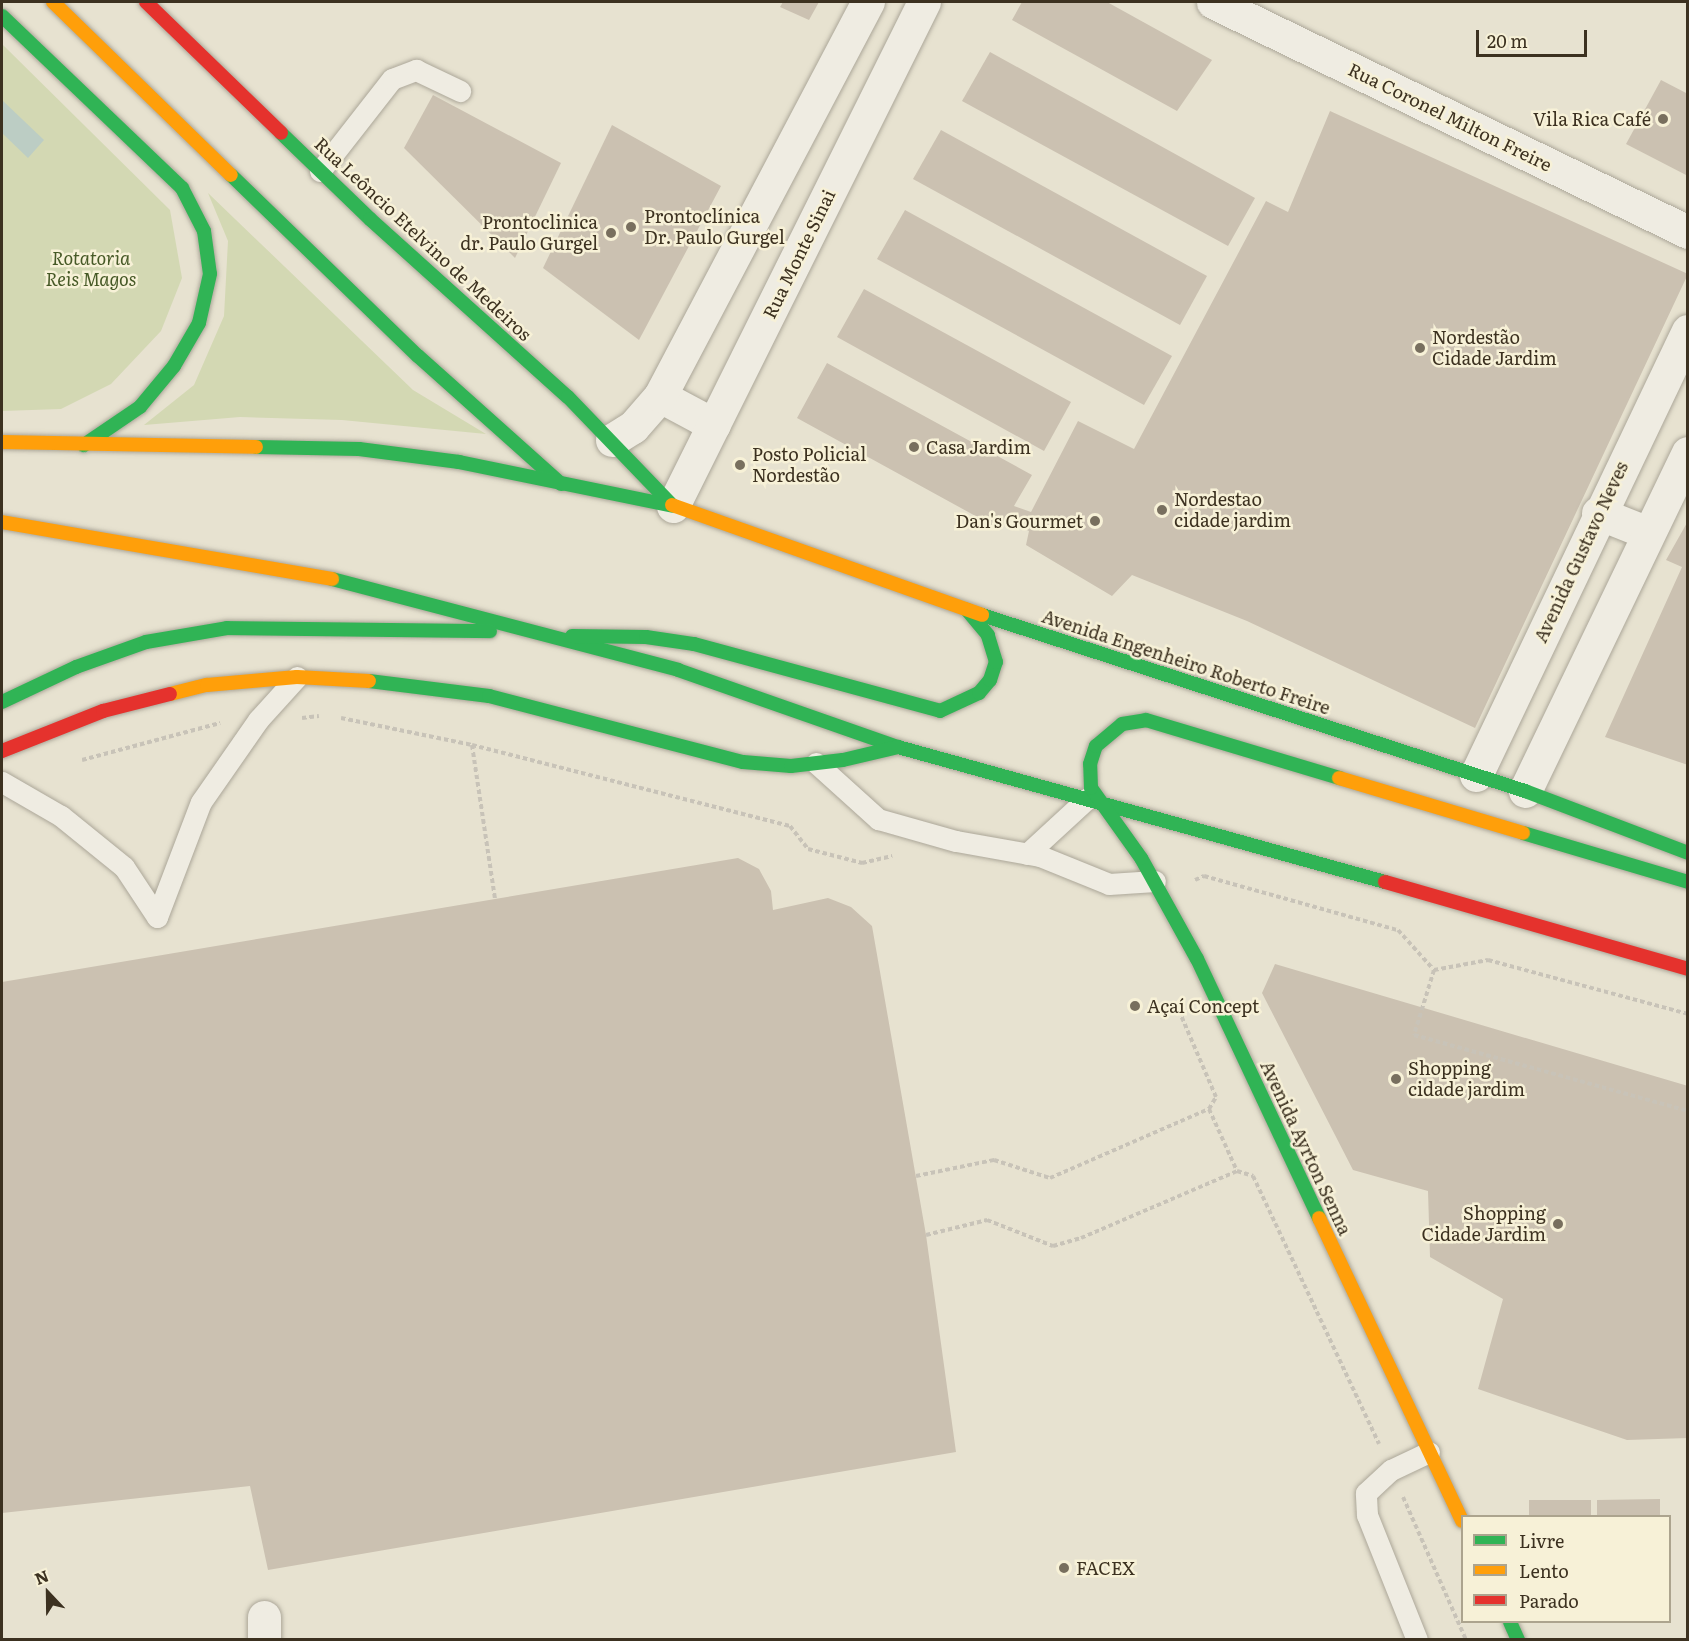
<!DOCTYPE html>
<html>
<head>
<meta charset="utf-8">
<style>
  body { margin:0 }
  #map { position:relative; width:1689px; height:1641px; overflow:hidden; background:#e7e2d0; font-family:Literata,serif }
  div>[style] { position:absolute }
  .green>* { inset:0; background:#d3d8b3 }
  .water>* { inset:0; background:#bccdc4 }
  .building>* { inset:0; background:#cbc1b1 }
  .path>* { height:4px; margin-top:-2px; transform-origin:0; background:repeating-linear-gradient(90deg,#c8c3b8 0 4.5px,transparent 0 7.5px) }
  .roads { filter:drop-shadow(0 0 2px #aca799) drop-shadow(0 0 2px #aca799) }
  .lane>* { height:21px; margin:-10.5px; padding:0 10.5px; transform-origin:10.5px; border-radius:10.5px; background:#efece2 }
  .street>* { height:33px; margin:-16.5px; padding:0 16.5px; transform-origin:16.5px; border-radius:16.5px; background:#efece2 }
  .fast>* { height:14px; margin:-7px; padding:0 7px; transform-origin:7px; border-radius:7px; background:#30b455 }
  .slow>* { height:14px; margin:-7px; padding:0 7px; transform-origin:7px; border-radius:7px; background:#ff9f0a }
  .jam>* { height:14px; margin:-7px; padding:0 7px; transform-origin:7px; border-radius:7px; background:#e5322d }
  .dots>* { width:16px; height:16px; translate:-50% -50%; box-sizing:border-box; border:3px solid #f7f1d7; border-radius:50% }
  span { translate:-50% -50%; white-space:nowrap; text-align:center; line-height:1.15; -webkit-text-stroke:5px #f7f1d7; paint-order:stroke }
  .street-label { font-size:18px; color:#3c3120 }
  .poi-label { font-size:18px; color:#3c3120 }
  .right { translate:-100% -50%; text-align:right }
  .left { translate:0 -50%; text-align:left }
  .park-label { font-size:18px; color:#465926; font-style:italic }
  .frame { position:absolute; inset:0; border:3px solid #3c3120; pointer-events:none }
  .legend { position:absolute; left:1461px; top:1515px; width:210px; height:108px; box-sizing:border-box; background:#f7f1d7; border:2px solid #aca48e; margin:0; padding:8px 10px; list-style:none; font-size:18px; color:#3c3120 }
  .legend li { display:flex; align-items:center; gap:12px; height:30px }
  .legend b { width:30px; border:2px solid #aca48e }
  .north { position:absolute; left:18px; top:1563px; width:60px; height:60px; -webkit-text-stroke:4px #f7f1d7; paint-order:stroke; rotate:338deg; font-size:16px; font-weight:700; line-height:24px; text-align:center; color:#3c3120 }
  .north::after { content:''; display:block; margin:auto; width:21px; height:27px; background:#3c3120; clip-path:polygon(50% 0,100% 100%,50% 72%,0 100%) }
  .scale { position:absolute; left:1476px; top:30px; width:111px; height:27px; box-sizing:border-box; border:3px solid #3c3120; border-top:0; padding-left:8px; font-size:18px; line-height:21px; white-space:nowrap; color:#3c3120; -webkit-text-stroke:4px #f7f1d7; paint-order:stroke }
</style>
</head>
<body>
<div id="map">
  <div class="green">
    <i style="clip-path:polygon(2px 44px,170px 210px,182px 278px,161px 331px,111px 384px,61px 409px,2px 411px)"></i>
    <i style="clip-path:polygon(208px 193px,413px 390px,486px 434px,342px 420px,240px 417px,144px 425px,194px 385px,224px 316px,228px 241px)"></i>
  </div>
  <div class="water">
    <i style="clip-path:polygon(2px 100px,44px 140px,28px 158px,2px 133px)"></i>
  </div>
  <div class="building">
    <i style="clip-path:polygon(783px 2px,819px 2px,809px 20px,780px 7px)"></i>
    <i style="clip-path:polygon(1022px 2px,1107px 2px,1212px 60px,1177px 111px,1012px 20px)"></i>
    <i style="clip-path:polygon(990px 52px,1255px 198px,1228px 246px,962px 101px)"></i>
    <i style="clip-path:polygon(1661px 80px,1688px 94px,1688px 176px,1626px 144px)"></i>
    <i style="clip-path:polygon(433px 95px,561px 163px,515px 258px,404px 148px)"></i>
    <i style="clip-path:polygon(1330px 111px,1688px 274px,1475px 728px,1247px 621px,1132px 575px,1112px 596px,1026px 545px,1029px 531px,1006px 520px,1001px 530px,797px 418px,827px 363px,1032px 475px,1014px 506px,1031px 512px,1078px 421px,1134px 449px,1266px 201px,1288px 212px)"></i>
    <i style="clip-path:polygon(612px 125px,721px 186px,639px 340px,543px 268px)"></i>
    <i style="clip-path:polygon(941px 130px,1207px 276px,1180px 325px,913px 179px)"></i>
    <i style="clip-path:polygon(905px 210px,1172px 356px,1144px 405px,877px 259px)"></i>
    <i style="clip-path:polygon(864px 289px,1071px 402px,1044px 451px,837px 337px)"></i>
    <i style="clip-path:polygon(1688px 521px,1688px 765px,1605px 737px,1682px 567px,1666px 560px)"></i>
    <i style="clip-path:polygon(738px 858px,759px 869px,771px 891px,773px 910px,828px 898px,851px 907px,872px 926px,926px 1235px,956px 1452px,268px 1570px,250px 1486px,2px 1513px,2px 982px)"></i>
    <i style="clip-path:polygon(1275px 964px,1688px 1086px,1688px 1438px,1627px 1440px,1478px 1389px,1503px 1299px,1430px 1257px,1428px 1191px,1353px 1170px,1262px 993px)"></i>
    <i style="clip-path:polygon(1660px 1499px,1660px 1516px,1597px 1516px,1597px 1500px)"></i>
    <i style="clip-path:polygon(1529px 1500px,1591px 1500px,1591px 1516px,1529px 1516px)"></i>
  </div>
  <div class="path">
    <i style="left:302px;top:718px;width:17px;rotate:-7deg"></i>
    <i style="left:341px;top:718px;width:134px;rotate:11.6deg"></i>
    <i style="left:472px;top:745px;width:328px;rotate:14.3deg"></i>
    <i style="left:790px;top:826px;width:29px;rotate:52deg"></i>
    <i style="left:808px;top:849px;width:56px;rotate:14.5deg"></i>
    <i style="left:862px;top:863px;width:31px;rotate:-13deg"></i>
    <i style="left:472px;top:745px;width:156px;rotate:81.5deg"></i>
    <i style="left:82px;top:760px;width:143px;rotate:-15deg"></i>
    <i style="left:1195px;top:880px;width:10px;rotate:-24deg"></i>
    <i style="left:1204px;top:876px;width:201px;rotate:15.6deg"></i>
    <i style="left:1398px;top:930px;width:54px;rotate:48deg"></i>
    <i style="left:1434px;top:970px;width:55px;rotate:-10.5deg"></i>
    <i style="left:1488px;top:960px;width:207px;rotate:15.1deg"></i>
    <i style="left:1434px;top:970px;width:68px;rotate:107.1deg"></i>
    <i style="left:1414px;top:1035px;width:284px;rotate:15.5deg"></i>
    <i style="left:1209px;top:1109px;width:68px;rotate:65.7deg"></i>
    <i style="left:916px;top:1176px;width:80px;rotate:-11.6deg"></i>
    <i style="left:994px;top:1160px;width:59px;rotate:17.8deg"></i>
    <i style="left:1050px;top:1178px;width:173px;rotate:-23.5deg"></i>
    <i style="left:1209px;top:1109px;width:14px;rotate:-60deg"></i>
    <i style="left:1216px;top:1097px;width:99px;rotate:-113.2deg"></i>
    <i style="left:926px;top:1235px;width:63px;rotate:-13.8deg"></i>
    <i style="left:987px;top:1220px;width:71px;rotate:21.5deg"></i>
    <i style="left:1053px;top:1246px;width:29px;rotate:-16deg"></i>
    <i style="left:1081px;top:1238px;width:170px;rotate:-23.2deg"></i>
    <i style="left:1237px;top:1171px;width:17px;rotate:17deg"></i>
    <i style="left:1253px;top:1176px;width:296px;rotate:64.8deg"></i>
    <i style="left:1403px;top:1497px;width:156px;rotate:66.2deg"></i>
  </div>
  <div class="roads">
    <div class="lane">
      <i style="left:320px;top:171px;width:117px;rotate:-52deg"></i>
      <i style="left:392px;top:79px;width:26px;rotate:-21deg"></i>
      <i style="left:416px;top:70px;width:49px;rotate:25.5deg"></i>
      <i style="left:816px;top:763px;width:84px;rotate:42.1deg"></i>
      <i style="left:878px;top:819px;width:81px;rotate:15.8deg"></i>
      <i style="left:956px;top:841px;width:85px;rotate:10.1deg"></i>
      <i style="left:1040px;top:856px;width:74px;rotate:22.1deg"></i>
      <i style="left:1109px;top:884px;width:46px;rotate:-3.7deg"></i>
      <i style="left:2px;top:782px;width:68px;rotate:30deg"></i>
      <i style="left:61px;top:816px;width:81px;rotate:39deg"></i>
      <i style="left:124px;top:867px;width:60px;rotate:56.6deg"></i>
      <i style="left:1027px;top:854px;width:83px;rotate:-42.6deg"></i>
      <i style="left:157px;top:917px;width:123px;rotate:-69.1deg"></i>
      <i style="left:201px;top:802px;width:100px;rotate:-55.2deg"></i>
      <i style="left:258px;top:720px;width:58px;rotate:-47.8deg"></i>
      <i style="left:1417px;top:1640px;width:135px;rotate:-111.8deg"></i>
      <i style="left:1367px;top:1515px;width:22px;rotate:-93deg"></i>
      <i style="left:1366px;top:1493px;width:34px;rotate:-43deg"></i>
      <i style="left:1391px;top:1470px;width:42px;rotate:-25.3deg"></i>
    </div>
    <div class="street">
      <i style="left:1213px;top:2px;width:528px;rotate:25.84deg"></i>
      <i style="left:660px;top:396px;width:61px;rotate:28.2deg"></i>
      <i style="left:612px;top:440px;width:25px;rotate:-32deg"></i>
      <i style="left:633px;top:427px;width:41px;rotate:-48.9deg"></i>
      <i style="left:660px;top:396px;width:446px;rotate:-62.2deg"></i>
      <i style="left:673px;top:506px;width:563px;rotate:-63.53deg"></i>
      <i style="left:1598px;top:513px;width:54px;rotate:21.8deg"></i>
      <i style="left:1476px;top:775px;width:492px;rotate:-64.5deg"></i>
      <i style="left:1525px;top:791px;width:375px;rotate:-64.3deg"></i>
      <i style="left:264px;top:1640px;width:23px;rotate:-90deg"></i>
    </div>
    <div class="fast">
      <i style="left:2px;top:16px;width:249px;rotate:43.7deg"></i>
      <i style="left:182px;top:188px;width:48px;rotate:62.9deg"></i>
      <i style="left:204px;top:231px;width:43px;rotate:82.1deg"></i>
      <i style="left:210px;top:274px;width:50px;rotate:102.7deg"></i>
      <i style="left:199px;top:323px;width:50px;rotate:120.2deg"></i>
      <i style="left:174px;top:366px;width:53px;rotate:129.7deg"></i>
      <i style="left:140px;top:407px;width:68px;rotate:145.8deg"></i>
      <i style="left:281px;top:133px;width:124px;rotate:44deg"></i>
      <i style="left:370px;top:219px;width:266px;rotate:42deg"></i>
      <i style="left:568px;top:397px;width:150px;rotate:46.1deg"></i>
      <i style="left:231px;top:175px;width:260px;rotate:44.1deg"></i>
      <i style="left:418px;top:356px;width:192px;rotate:41.8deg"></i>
      <i style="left:256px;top:447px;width:103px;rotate:1.1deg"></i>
      <i style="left:359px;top:449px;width:101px;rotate:7.4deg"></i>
      <i style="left:459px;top:462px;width:218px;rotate:11.6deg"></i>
      <i style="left:332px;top:579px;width:358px;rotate:14.7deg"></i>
      <i style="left:982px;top:615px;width:571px;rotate:17.96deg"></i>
      <i style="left:1525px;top:791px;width:174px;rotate:20.8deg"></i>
      <i style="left:572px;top:636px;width:74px;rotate:0.8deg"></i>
      <i style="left:646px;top:637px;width:49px;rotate:8.3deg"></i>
      <i style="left:694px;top:644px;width:255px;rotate:15.2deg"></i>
      <i style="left:940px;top:711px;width:43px;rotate:-24.8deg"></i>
      <i style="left:979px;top:693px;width:17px;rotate:-50deg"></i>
      <i style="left:990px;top:680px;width:19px;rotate:-72deg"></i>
      <i style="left:996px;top:662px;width:28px;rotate:-107deg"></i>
      <i style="left:988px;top:635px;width:33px;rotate:-130deg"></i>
      <i style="left:678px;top:670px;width:233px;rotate:19.3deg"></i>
      <i style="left:898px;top:747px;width:505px;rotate:15.49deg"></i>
      <i style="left:369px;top:681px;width:121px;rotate:7.1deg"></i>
      <i style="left:489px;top:696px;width:262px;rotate:14.6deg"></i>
      <i style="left:743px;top:762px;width:48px;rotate:4.8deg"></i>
      <i style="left:791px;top:766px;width:52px;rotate:-6.6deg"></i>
      <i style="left:843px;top:760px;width:57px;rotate:-13.3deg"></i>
      <i style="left:2px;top:702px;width:82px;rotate:-25.3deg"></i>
      <i style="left:76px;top:667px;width:74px;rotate:-19.7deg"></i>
      <i style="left:146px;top:642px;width:82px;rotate:-9.8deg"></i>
      <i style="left:227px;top:628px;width:263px;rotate:0.7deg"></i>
      <i style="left:1523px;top:833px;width:172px;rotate:16.5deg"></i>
      <i style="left:1319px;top:1218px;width:286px;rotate:-115.2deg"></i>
      <i style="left:1197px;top:959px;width:115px;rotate:-119deg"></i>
      <i style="left:1141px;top:858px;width:86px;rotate:-125.5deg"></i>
      <i style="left:1091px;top:788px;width:24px;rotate:-92deg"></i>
      <i style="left:1090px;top:764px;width:19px;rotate:-72deg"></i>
      <i style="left:1096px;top:746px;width:34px;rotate:-40deg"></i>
      <i style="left:1122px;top:724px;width:24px;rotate:-9deg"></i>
      <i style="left:1146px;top:720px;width:202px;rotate:16.7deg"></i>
      <i style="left:1510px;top:1622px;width:20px;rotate:66deg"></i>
    </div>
    <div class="slow">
      <i style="left:53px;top:2px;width:248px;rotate:44.2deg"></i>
      <i style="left:2px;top:442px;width:254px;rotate:1.1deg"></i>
      <i style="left:672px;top:505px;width:329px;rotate:19.5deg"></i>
      <i style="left:2px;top:522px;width:335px;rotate:9.8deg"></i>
      <i style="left:170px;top:694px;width:38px;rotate:-14deg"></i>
      <i style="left:207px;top:685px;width:90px;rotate:-5.1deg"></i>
      <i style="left:297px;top:677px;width:72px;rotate:3.2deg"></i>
      <i style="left:1339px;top:778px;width:192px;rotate:16.6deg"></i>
      <i style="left:1319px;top:1218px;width:335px;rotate:64.7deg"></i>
    </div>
    <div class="jam">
      <i style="left:146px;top:2px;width:188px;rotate:44.1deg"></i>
      <i style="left:2px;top:751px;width:109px;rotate:-21.6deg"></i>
      <i style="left:103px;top:711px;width:69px;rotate:-14.2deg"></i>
      <i style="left:1385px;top:882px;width:315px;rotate:16deg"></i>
    </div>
  </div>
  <div class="dots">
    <i style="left:1663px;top:119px;background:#786f5e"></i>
    <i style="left:631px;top:227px;background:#786f5e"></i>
    <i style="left:611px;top:233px;background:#786f5e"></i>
    <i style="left:1420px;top:348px;background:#786f5e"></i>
    <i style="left:914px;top:447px;background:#786f5e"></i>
    <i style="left:740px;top:465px;background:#786f5e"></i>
    <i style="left:1162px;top:510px;background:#786f5e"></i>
    <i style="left:1095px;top:521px;background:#786f5e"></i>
    <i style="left:1135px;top:1006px;background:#786f5e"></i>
    <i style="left:1396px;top:1079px;background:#786f5e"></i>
    <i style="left:1558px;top:1224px;background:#786f5e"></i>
    <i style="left:1064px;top:1568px;background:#786f5e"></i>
  </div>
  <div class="street-label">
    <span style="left:1450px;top:117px;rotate:26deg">Rua Coronel Milton Freire</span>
    <span style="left:423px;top:239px;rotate:43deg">Rua Leôncio Etelvino de Medeiros</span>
    <span style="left:799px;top:254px;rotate:-64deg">Rua Monte Sinai</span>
    <span style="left:1581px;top:552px;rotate:-65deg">Avenida Gustavo Neves</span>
    <span style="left:1186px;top:662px;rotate:18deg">Avenida Engenheiro Roberto Freire</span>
    <span style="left:1306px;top:1148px;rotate:65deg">Avenida Ayrton Senna</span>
  </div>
  <div class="poi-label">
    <span class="right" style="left:1651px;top:119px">Vila Rica Café</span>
    <span class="left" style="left:644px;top:227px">Prontoclínica<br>Dr. Paulo Gurgel</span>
    <span class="right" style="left:598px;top:233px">Prontoclinica<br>dr. Paulo Gurgel</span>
    <span class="left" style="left:1432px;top:348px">Nordestão<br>Cidade Jardim</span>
    <span class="left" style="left:926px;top:447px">Casa Jardim</span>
    <span class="left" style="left:752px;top:465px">Posto Policial<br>Nordestão</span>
    <span class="left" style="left:1174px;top:510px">Nordestao<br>cidade jardim</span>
    <span class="right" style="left:1083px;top:521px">Dan's Gourmet</span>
    <span class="left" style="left:1147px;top:1006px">Açaí Concept</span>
    <span class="left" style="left:1408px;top:1079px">Shopping<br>cidade jardim</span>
    <span class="right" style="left:1546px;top:1224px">Shopping<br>Cidade Jardim</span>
    <span class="left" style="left:1076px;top:1568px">FACEX</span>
  </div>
  <div class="park-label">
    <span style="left:91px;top:269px">Rotatoria<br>Reis Magos</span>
  </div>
  <div class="frame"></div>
  <ul class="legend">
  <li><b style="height:8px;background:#30b455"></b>Livre</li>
  <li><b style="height:8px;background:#ff9f0a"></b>Lento</li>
  <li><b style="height:8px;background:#e5322d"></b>Parado</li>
  </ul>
  <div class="north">N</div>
  <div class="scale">20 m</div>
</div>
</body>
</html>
